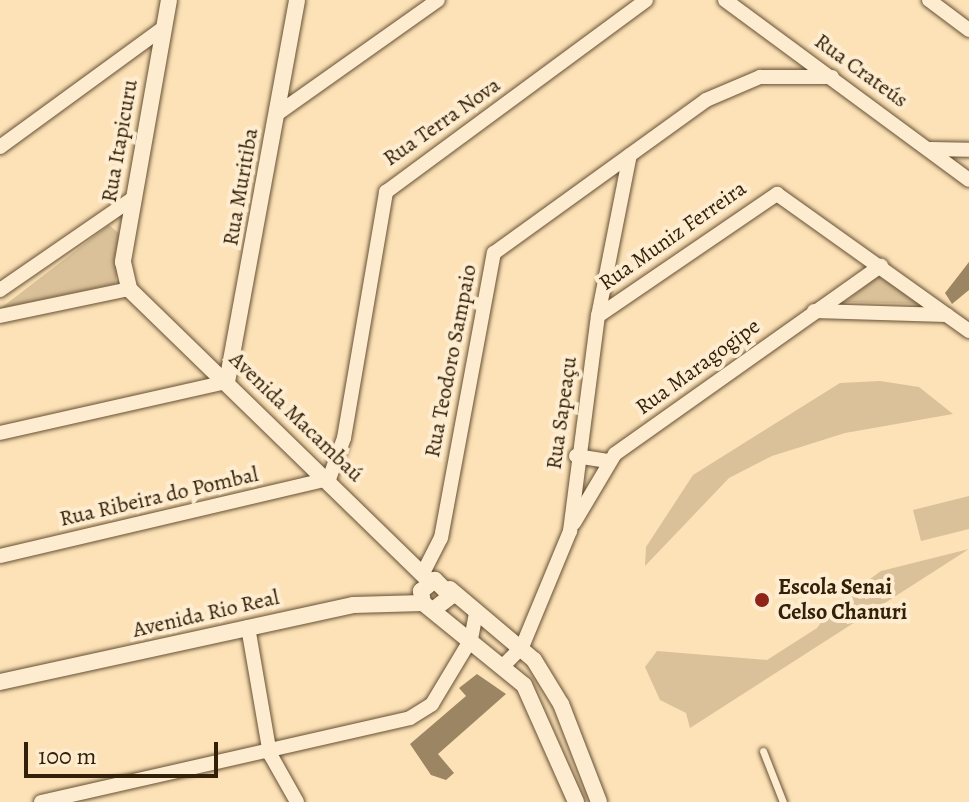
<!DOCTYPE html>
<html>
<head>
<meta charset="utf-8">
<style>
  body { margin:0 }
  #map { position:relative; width:969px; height:802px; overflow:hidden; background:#fde2b7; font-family:Alegreya,serif }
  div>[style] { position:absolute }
  .green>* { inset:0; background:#dac199 }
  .building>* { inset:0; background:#9c8563 }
  .roads { filter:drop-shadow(0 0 2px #655034) drop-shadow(0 0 2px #655034) }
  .service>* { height:7px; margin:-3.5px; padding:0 3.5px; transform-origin:3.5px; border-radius:3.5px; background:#feecd0 }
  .minor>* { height:14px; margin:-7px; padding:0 7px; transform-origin:7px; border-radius:7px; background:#feecd0 }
  .tertiary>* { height:16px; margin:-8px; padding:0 8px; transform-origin:8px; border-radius:8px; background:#feecd0 }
  .dots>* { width:22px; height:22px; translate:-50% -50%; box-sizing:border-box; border:4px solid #feecd0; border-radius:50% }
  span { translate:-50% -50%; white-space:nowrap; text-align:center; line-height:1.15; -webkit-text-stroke:8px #feecd0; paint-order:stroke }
  .street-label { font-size:22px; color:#322009 }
  .poi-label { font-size:22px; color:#322009; font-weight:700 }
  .left { translate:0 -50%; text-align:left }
  .scale { position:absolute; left:24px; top:742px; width:194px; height:36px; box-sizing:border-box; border:4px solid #322009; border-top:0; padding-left:10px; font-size:24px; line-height:28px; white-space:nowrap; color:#322009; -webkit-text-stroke:6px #feecd0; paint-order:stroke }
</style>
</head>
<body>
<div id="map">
  <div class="green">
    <i style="clip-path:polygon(109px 225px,122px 236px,115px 284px,1px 308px)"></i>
    <i style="clip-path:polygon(878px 276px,923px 304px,845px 302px)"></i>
    <i style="clip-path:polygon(880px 381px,919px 387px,953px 414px,845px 433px,772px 456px,729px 478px,645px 566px,646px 547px,693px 475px,840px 383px)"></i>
    <i style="clip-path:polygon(969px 496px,969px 529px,921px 541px,913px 510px)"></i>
    <i style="clip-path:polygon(969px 549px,690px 728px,686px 713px,660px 700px,645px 667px,657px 651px,767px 660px,817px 628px,834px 605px,881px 571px)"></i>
  </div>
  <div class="building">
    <i style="clip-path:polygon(969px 262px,969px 290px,952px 304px,945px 293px)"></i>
    <i style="clip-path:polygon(477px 674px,506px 694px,438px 754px,454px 773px,446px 780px,431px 775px,410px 744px,466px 696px,459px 688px)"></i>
  </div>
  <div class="roads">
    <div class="service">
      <i style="left:763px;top:751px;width:55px;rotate:68.6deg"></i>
    </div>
    <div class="minor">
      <i style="left:725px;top:0;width:303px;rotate:36.4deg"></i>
      <i style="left:929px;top:0;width:50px;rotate:36.9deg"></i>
      <i style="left:277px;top:114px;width:197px;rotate:-35.3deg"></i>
      <i style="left:0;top:147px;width:200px;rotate:-36.1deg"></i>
      <i style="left:930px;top:149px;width:39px;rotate:1deg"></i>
      <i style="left:0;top:290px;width:160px;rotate:-34.6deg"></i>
      <i style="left:814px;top:311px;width:133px;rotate:1.7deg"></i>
      <i style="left:0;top:316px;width:132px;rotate:-11.8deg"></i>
      <i style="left:598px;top:316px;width:217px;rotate:-34.3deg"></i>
      <i style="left:777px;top:194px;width:236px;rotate:35.5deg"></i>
      <i style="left:0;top:433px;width:233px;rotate:-12.7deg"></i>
      <i style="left:576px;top:456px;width:32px;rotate:9deg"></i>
      <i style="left:574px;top:523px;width:80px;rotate:-59.3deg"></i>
      <i style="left:615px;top:454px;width:326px;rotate:-35.3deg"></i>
      <i style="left:0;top:556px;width:338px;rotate:-13.2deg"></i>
      <i style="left:329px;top:479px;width:44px;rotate:-69.9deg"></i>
      <i style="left:344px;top:438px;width:250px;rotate:-80.3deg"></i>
      <i style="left:386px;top:192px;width:323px;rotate:-36.4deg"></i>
      <i style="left:424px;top:571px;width:37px;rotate:-63deg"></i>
      <i style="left:441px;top:538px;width:290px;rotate:-79.5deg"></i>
      <i style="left:494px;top:253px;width:261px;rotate:-35.8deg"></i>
      <i style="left:706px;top:100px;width:59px;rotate:-23.1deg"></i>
      <i style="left:760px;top:77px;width:72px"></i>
      <i style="left:248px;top:627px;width:129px;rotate:80.2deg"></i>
      <i style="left:270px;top:754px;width:55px;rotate:60.6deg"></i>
      <i style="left:505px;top:664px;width:24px;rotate:-45deg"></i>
      <i style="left:522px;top:647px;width:126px;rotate:-67.5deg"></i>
      <i style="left:570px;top:531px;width:217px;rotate:-82.6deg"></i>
      <i style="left:598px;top:316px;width:164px;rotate:-78.8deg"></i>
      <i style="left:41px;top:802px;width:378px;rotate:-12.8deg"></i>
      <i style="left:410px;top:718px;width:26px;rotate:-32deg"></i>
      <i style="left:432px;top:704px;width:76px;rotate:-59deg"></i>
      <i style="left:471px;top:639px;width:26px;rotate:-79deg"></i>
    </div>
    <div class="tertiary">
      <i style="left:169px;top:0;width:266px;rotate:100deg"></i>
      <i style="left:123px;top:262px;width:28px;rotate:77deg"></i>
      <i style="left:129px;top:289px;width:419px;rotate:44.2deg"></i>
      <i style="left:227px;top:382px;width:388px;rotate:-79.6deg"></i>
      <i style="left:450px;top:589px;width:110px;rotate:40.2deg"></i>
      <i style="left:534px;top:660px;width:52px;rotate:58.5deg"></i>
      <i style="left:561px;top:704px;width:105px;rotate:68.8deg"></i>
      <i style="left:433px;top:610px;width:23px;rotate:-38deg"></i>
      <i style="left:451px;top:596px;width:23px;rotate:-135deg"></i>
      <i style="left:435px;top:580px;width:18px;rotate:142deg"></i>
      <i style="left:421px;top:591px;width:12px;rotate:81deg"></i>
      <i style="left:423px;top:603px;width:130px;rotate:39.1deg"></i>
      <i style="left:524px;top:685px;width:128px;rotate:66deg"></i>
      <i style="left:0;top:682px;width:361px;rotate:-12.3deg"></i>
      <i style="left:353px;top:605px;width:70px;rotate:-1.6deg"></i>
    </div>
  </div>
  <div class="dots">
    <i style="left:762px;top:600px;background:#8f2418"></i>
  </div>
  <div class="street-label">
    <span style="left:861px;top:71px;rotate:36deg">Rua Crateús</span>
    <span style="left:442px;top:122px;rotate:-35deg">Rua Terra Nova</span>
    <span style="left:120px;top:141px;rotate:-80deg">Rua Itapicuru</span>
    <span style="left:241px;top:187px;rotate:-80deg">Rua Muritiba</span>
    <span style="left:673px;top:236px;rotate:-35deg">Rua Muniz Ferreira</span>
    <span style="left:451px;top:361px;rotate:-79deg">Rua Teodoro Sampaio</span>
    <span style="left:698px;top:367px;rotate:-36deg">Rua Maragogipe</span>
    <span style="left:562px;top:413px;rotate:-82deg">Rua Sapeaçu</span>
    <span style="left:296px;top:417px;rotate:44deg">Avenida Macambaú</span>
    <span style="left:159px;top:497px;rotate:-13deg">Rua Ribeira do Pombal</span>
    <span style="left:206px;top:614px;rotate:-13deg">Avenida Rio Real</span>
  </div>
  <div class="poi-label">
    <span class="left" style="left:778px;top:600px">Escola Senai<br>Celso Chanuri</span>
  </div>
  <div class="scale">100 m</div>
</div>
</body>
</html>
